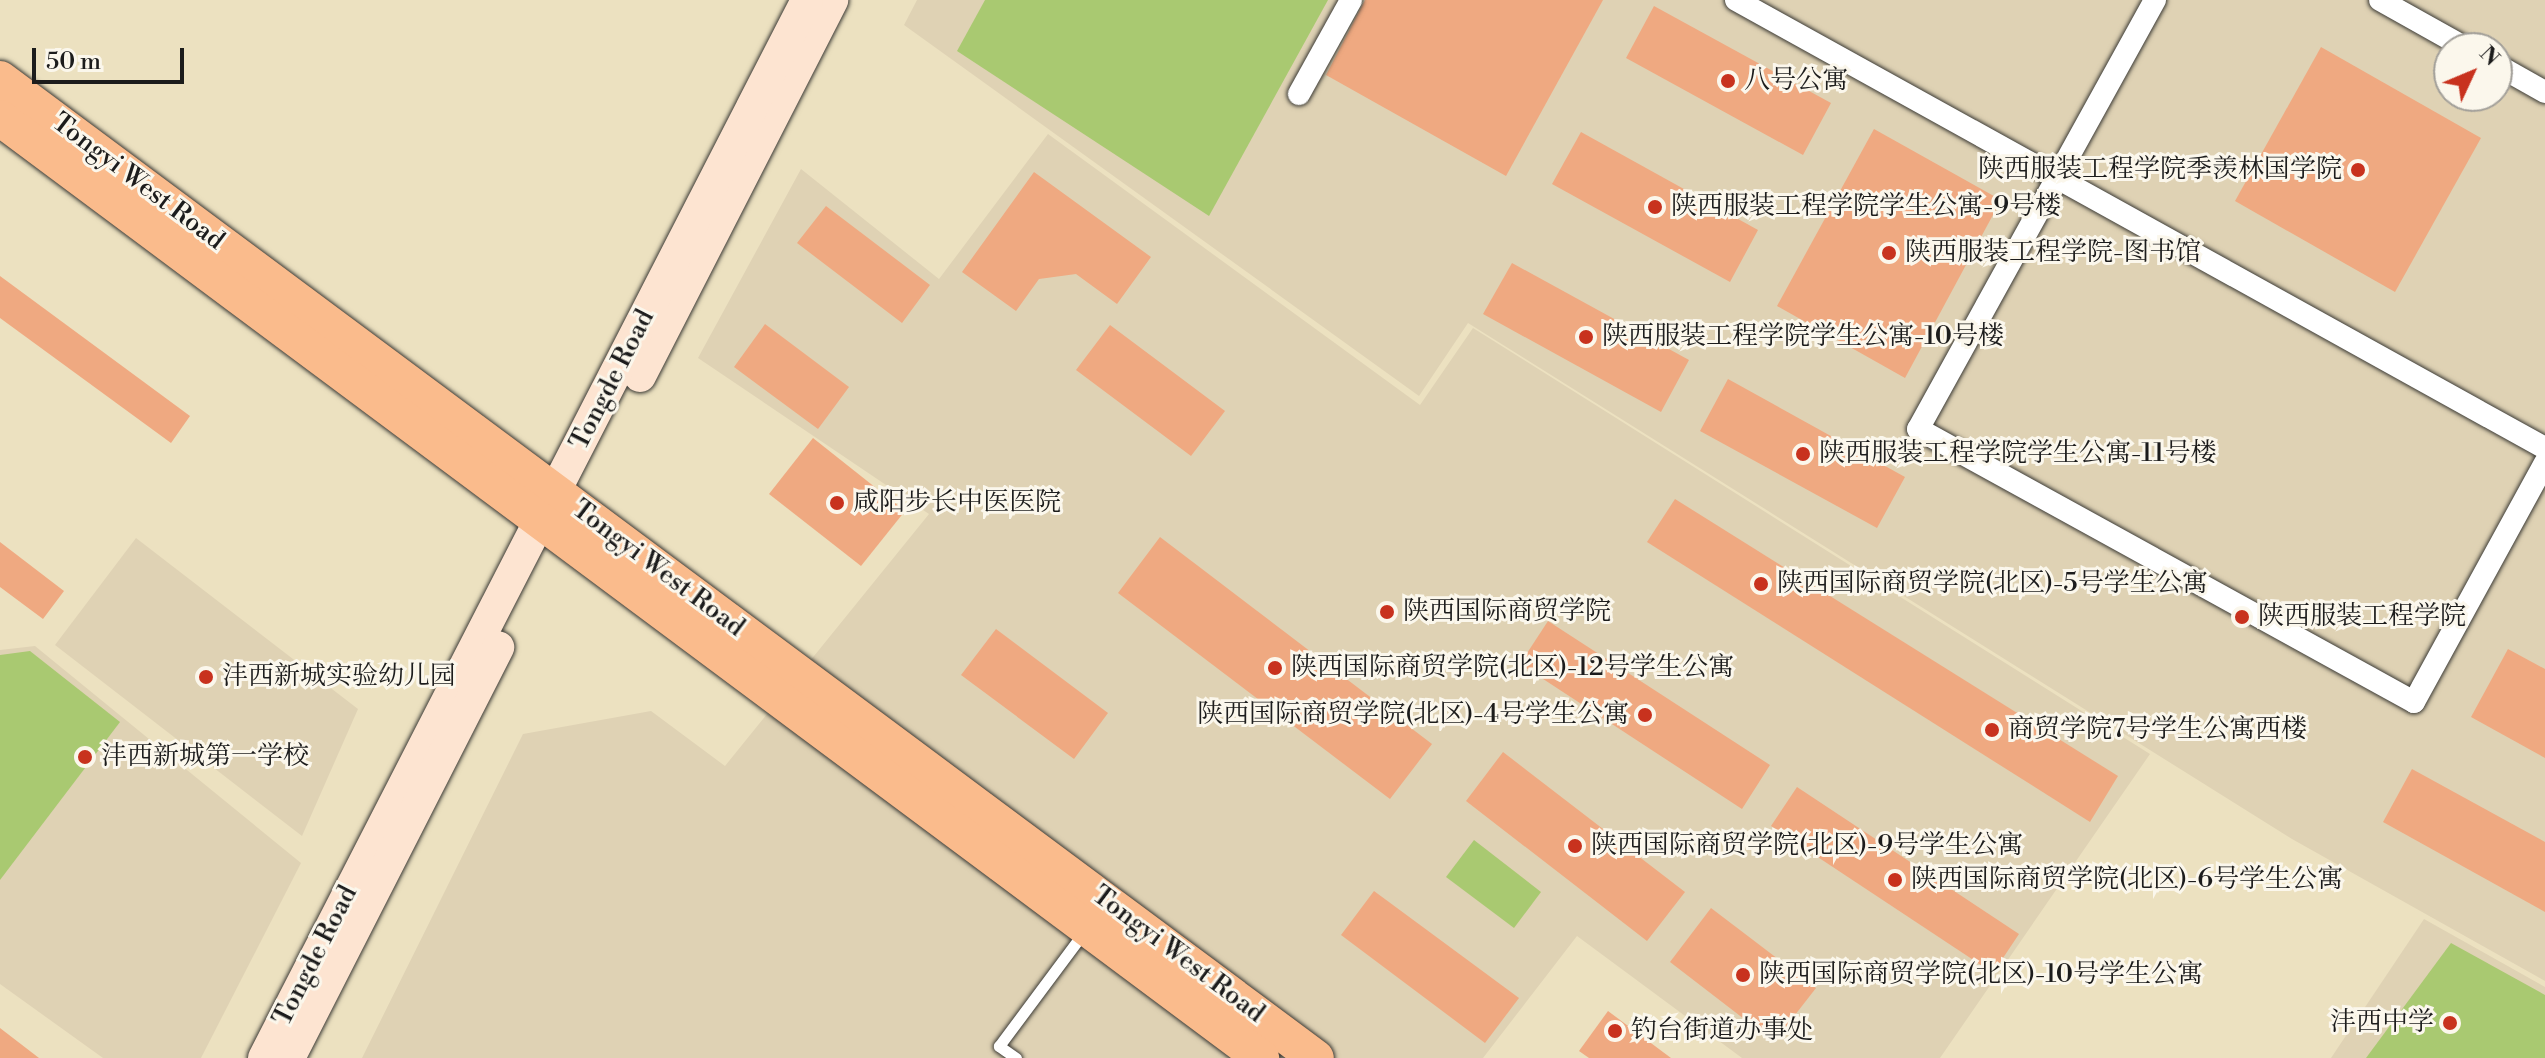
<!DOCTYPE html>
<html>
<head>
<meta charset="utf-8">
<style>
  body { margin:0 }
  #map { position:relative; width:2545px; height:1058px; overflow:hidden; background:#ece1c0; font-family:"Libre Bodoni","Noto Serif SC",serif }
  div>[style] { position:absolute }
  .built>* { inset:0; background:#dfd2b4 }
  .green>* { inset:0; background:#a9c971 }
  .building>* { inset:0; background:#efa981 }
  .roads { filter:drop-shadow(0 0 2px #3b3a35) drop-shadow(0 0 2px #3b3a35) }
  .lane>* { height:11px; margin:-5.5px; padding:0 5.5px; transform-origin:5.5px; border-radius:5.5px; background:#fff }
  .street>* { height:22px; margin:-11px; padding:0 11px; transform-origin:11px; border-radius:11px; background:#fff }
  .secondary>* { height:32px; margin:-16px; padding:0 16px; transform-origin:16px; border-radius:16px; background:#fde4d1 }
  .primary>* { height:36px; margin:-18px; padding:0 18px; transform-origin:18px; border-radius:18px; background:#fabb8c }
  .dots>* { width:22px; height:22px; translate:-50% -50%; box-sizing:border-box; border:4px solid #fbf7ec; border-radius:50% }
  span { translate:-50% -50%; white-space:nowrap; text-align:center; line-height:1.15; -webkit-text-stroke:6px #fbf7ec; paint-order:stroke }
  .poi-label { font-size:26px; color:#1c1c1c }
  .left { translate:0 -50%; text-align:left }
  .right { translate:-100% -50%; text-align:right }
  .street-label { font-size:26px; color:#1c1c1c }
  .north { position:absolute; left:2433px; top:32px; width:80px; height:80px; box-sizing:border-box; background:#fbf7ec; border:2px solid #a29f99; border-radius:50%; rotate:46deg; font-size:22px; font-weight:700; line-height:32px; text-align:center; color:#1c1c1c }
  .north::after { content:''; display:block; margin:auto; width:28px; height:36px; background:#c8321e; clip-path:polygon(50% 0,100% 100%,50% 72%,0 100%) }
  .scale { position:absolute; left:32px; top:48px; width:152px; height:36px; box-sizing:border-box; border:4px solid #1c1c1c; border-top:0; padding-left:10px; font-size:24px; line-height:28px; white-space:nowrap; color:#1c1c1c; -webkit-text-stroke:6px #fbf7ec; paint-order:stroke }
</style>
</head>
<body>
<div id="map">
  <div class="built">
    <i style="clip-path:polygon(evenodd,917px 0,2545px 0,2545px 981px,2292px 839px,1468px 323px,1419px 396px,904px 25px,917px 0,2449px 48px,2497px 48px,2497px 96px,2449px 96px,2449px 48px)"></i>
    <i style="clip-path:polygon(1048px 134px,1420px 405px,1473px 328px,2150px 754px,1940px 1058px,1742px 1058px,1577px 936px,1483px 1058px,362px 1058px,523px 734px,651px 711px,725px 766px,929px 514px,698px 358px,801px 169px,939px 279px)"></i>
    <i style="clip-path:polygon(136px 538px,358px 709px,302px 836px,55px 645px)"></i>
    <i style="clip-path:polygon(35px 646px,301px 863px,201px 1058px,103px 1058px,0 984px,0 650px)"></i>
    <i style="clip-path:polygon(2424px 919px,2545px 987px,2545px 1058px,2331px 1058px)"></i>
  </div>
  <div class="green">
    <i style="clip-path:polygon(985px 0,1328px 0,1209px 216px,957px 51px)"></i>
    <i style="clip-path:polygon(30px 651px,120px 722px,0 880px,0 655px)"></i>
    <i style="clip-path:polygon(1474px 840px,1541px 892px,1514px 928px,1446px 877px)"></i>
    <i style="clip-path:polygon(2451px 943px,2545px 995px,2545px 1058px,2366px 1058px)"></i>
  </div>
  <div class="building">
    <i style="clip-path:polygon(1365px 0,1603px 0,1506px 176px,1326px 75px)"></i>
    <i style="clip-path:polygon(1654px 6px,1831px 103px,1803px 155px,1626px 58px)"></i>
    <i style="clip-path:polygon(2321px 47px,2481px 138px,2395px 292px,2235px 201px)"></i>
    <i style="clip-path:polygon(1874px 129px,2001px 200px,1905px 378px,1777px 306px)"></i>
    <i style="clip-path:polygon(1581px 132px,1758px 230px,1730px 282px,1552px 184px)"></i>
    <i style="clip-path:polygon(1034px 172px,1151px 257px,1117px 304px,1076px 274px,1039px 279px,1016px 311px,962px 272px)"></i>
    <i style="clip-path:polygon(826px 206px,930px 285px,902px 323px,797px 243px)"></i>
    <i style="clip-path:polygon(1512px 263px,1689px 360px,1661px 412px,1483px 314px)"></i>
    <i style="clip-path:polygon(0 276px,190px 416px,171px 443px,0 318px)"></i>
    <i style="clip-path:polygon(765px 324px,849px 387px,818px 429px,734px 367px)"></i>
    <i style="clip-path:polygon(1110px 325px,1225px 411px,1191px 456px,1076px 370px)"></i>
    <i style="clip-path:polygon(1728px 379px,1905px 477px,1877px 528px,1700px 431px)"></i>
    <i style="clip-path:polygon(813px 438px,905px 511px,861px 566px,769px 494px)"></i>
    <i style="clip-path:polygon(1675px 499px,2118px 776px,2090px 822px,1647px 542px)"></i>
    <i style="clip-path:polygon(1160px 537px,1432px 744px,1390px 799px,1118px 593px)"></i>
    <i style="clip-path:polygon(0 542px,64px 591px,43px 619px,0 587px)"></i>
    <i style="clip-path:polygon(1548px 621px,1770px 765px,1742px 809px,1520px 664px)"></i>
    <i style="clip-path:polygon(996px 629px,1108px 713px,1074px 759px,961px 675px)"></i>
    <i style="clip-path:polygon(2508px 649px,2545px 669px,2545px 758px,2471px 717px)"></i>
    <i style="clip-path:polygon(1503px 752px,1685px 892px,1647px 941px,1466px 801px)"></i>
    <i style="clip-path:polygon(2412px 769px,2545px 842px,2545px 912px,2383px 822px)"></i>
    <i style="clip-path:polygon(1797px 787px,2019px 934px,1993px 973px,1771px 826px)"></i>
    <i style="clip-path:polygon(1374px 891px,1519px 998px,1485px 1043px,1341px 935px)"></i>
    <i style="clip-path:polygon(1711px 908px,1816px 988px,1774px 1042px,1670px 962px)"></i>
    <i style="clip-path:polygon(1608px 1011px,1671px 1058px,1589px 1058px,1579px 1051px)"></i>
    <i style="clip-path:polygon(0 1028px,39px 1058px,0 1058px)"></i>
  </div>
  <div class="roads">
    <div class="lane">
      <i style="left:1016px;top:1058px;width:21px;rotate:-145deg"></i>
      <i style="left:999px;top:1046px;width:142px;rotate:-53.3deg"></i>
    </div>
    <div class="street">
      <i style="left:1736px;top:0;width:925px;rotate:28.98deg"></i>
      <i style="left:2155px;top:0;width:490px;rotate:118.9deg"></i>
      <i style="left:1918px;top:429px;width:566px;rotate:28.83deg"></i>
      <i style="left:2414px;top:702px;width:273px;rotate:-61.3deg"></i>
      <i style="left:2380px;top:0;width:98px;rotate:29.2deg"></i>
      <i style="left:2497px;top:65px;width:55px;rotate:29.4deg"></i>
      <i style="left:1299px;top:94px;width:107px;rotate:-61deg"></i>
    </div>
    <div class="secondary">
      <i style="left:640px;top:376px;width:422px;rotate:-62.9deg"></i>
      <i style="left:264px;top:1058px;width:1189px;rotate:-62.83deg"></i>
      <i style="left:289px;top:1058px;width:461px;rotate:-63deg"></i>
    </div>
    <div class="primary">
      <i style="left:0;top:79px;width:1640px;rotate:36.65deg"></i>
      <i style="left:0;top:118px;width:1573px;rotate:36.7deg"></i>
    </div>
  </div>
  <div class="dots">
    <i style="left:1728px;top:81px;background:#c8321e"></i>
    <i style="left:2358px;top:170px;background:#c8321e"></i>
    <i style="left:1655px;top:207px;background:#c8321e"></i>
    <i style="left:1889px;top:253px;background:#c8321e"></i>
    <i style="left:1586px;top:337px;background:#c8321e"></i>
    <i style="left:1803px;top:454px;background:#c8321e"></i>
    <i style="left:837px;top:503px;background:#c8321e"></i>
    <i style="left:1761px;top:584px;background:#c8321e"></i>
    <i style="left:1387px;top:612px;background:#c8321e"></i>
    <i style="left:2242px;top:617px;background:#c8321e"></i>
    <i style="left:1275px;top:668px;background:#c8321e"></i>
    <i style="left:206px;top:677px;background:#c8321e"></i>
    <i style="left:1645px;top:715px;background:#c8321e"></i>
    <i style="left:1992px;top:730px;background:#c8321e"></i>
    <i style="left:85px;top:757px;background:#c8321e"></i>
    <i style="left:1575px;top:846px;background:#c8321e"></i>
    <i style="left:1895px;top:880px;background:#c8321e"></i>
    <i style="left:1743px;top:975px;background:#c8321e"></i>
    <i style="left:2450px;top:1023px;background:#c8321e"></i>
    <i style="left:1615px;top:1031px;background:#c8321e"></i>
  </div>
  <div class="poi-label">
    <span class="left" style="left:1744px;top:81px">八号公寓</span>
    <span class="right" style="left:2342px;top:170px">陕西服装工程学院季羡林国学院</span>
    <span class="left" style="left:1671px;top:207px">陕西服装工程学院学生公寓-9号楼</span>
    <span class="left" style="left:1905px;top:253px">陕西服装工程学院-图书馆</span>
    <span class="left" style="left:1602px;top:337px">陕西服装工程学院学生公寓-10号楼</span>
    <span class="left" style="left:1819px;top:454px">陕西服装工程学院学生公寓-11号楼</span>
    <span class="left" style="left:853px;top:503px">咸阳步长中医医院</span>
    <span class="left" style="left:1777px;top:584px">陕西国际商贸学院(北区)-5号学生公寓</span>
    <span class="left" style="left:1403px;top:612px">陕西国际商贸学院</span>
    <span class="left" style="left:2258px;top:617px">陕西服装工程学院</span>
    <span class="left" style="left:1291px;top:668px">陕西国际商贸学院(北区)-12号学生公寓</span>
    <span class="left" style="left:222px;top:677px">沣西新城实验幼儿园</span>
    <span class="right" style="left:1629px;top:715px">陕西国际商贸学院(北区)-4号学生公寓</span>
    <span class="left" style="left:2008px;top:730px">商贸学院7号学生公寓西楼</span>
    <span class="left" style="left:101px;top:757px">沣西新城第一学校</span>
    <span class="left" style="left:1591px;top:846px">陕西国际商贸学院(北区)-9号学生公寓</span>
    <span class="left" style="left:1911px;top:880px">陕西国际商贸学院(北区)-6号学生公寓</span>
    <span class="left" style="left:1759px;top:975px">陕西国际商贸学院(北区)-10号学生公寓</span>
    <span class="right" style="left:2434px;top:1023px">沣西中学</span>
    <span class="left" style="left:1631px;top:1031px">钓台街道办事处</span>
  </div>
  <div class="street-label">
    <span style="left:138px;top:182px;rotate:37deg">Tongyi West Road</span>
    <span style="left:613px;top:380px;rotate:-63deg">Tongde Road</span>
    <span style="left:658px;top:569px;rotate:37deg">Tongyi West Road</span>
    <span style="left:1178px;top:955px;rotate:37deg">Tongyi West Road</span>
    <span style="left:316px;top:956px;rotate:-63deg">Tongde Road</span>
  </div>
  <div class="north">N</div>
  <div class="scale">50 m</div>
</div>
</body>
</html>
